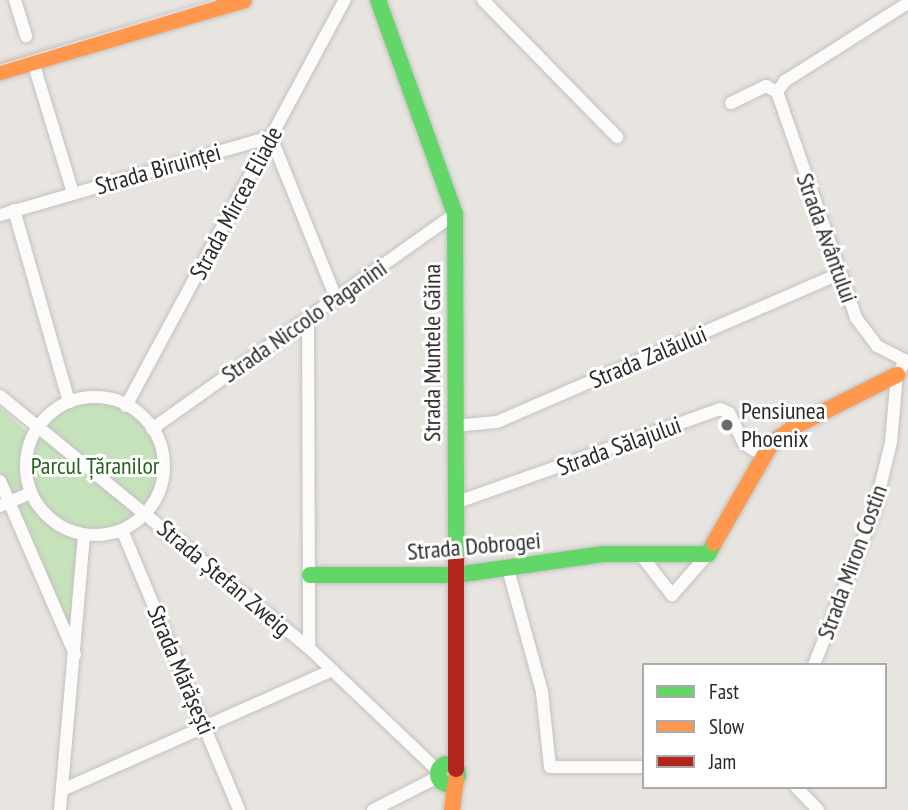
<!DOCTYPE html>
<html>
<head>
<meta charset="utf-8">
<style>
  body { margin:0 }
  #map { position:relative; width:908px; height:810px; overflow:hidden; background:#e8e5e0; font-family:"PT Sans Narrow",sans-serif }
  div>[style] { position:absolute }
  .green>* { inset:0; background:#c6e2ba }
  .roads { filter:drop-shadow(0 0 2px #c2c1c1) drop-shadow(0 0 2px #c2c1c1) }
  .street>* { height:12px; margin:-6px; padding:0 6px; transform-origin:6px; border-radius:6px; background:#fcfbfa }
  .street>.ring { margin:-6px; padding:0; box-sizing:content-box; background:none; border:12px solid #fcfbfa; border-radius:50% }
  .fast>* { height:16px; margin:-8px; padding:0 8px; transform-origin:8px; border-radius:8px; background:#63d668 }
  .fast>.ring { margin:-8px; padding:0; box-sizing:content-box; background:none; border:16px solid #63d668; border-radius:50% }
  .slow>* { height:16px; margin:-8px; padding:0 8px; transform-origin:8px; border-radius:8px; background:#ff974d }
  .jam>* { height:16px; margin:-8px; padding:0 8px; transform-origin:8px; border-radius:8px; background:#b3261e }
  .tram>* { height:2px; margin:-1px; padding:0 1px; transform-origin:1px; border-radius:1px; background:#deddde }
  .dots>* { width:19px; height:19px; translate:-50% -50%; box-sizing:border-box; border:4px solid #fff; border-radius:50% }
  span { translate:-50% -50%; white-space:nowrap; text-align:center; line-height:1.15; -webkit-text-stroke:6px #fff; paint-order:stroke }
  .street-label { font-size:24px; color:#2a2a2a }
  .poi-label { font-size:24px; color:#2a2a2a }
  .left { translate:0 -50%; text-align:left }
  .park-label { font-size:24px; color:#24631e }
  .legend { position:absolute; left:642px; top:663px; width:245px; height:126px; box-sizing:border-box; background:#fff; border:2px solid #aaa; margin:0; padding:9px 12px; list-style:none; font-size:21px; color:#2a2a2a }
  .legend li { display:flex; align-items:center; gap:14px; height:35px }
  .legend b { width:35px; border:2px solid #aaa }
</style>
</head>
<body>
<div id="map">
  <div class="green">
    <i style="clip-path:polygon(98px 398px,126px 406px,141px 415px,158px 440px,163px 472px,153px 502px,134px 523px,103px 535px,84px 535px,76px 656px,0 481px,0 407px,32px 437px,59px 408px)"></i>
  </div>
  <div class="roads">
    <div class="street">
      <i style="left:15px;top:0;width:38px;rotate:73deg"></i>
      <i style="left:483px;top:0;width:192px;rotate:45.6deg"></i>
      <i style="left:33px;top:62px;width:137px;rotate:73deg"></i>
      <i style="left:777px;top:92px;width:239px;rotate:70.7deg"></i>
      <i style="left:856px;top:318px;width:35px;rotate:53deg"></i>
      <i style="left:877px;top:346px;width:35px;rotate:27deg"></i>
      <i style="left:777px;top:92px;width:14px;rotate:-54deg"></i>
      <i style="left:785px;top:81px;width:146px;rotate:-32.4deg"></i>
      <i style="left:731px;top:103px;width:39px;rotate:-26deg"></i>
      <i style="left:766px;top:86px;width:13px;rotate:29deg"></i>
      <i style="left:14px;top:210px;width:200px;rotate:74deg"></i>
      <i style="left:0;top:215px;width:282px;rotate:-16.1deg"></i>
      <i style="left:271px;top:137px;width:174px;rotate:68deg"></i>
      <i style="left:308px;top:318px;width:330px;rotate:89.8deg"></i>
      <i style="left:0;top:396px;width:399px;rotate:39.2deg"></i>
      <i style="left:309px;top:648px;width:178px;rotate:43.6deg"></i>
      <i class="ring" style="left:26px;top:397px;width:126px;height:126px"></i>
      <i style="left:126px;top:406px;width:461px;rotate:-61.7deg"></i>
      <i style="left:454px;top:426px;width:43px;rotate:-5.3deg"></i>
      <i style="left:497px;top:422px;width:373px;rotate:-23.4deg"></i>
      <i style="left:152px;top:429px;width:372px;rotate:-35.4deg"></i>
      <i style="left:0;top:481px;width:189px;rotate:66.6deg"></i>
      <i style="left:455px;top:503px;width:281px;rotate:-19.5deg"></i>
      <i style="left:720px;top:409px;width:10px;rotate:24deg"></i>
      <i style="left:729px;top:413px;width:34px;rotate:64deg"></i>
      <i style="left:744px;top:444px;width:20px;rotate:30deg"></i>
      <i style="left:0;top:506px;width:34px;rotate:-23deg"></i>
      <i style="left:122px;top:530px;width:303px;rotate:67.3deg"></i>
      <i style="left:641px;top:555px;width:51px;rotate:52.2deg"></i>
      <i style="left:672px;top:595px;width:55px;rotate:-48.7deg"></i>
      <i style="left:508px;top:569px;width:128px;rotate:74.5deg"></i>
      <i style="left:542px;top:692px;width:75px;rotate:83.9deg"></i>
      <i style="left:550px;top:767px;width:94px"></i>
      <i style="left:814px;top:665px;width:164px;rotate:-68.6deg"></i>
      <i style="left:874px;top:512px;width:72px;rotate:-76.3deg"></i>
      <i style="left:891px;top:442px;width:67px;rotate:-84.9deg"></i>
      <i style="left:897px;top:375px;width:16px;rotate:-60deg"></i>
      <i style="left:796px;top:787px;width:32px;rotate:46deg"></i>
      <i style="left:62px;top:790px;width:296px;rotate:-23.9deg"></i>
      <i style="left:60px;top:810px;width:276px;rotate:-85deg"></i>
      <i style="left:373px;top:810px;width:73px;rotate:-26.9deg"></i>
    </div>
    <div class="fast">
      <i style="left:378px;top:0;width:227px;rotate:70.2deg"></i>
      <i style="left:455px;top:214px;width:345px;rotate:89.8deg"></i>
      <i style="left:310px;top:575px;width:146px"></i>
      <i style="left:456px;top:575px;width:149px;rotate:-8.1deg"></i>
      <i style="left:604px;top:554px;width:104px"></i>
      <i style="left:708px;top:554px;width:13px;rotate:-61deg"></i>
      <i class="ring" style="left:438px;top:764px;width:4px;height:4px"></i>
    </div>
    <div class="slow">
      <i style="left:0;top:72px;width:254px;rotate:-16.4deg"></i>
      <i style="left:714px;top:543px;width:114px;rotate:-60.1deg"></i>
      <i style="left:771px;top:444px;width:34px;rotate:-36deg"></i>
      <i style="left:799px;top:424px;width:110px;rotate:-26.6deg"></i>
      <i style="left:452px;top:810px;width:31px;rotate:-83deg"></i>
    </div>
    <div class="jam">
      <i style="left:456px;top:559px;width:210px;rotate:90deg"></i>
    </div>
  </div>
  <div class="tram">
    <i style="left:0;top:65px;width:225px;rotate:-16.8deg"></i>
  </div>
  <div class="dots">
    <i style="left:727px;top:425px;background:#6c6b6a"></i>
  </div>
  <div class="street-label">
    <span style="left:158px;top:169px;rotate:-16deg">Strada Biruinței</span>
    <span style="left:236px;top:203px;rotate:-62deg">Strada Mircea Eliade</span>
    <span style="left:827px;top:238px;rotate:70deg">Strada Avântului</span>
    <span style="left:304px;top:321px;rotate:-35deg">Strada Niccolo Paganini</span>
    <span style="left:432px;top:353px;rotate:-90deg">Strada Muntele Găina</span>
    <span style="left:648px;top:357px;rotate:-23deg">Strada Zalăului</span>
    <span style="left:619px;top:446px;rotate:-20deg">Strada Sălajului</span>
    <span style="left:474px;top:546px;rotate:-5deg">Strada Dobrogei</span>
    <span style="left:852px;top:562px;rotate:-70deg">Strada Miron Costin</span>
    <span style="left:224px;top:578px;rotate:40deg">Strada Ștefan Zweig</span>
    <span style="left:181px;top:670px;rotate:67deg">Strada Mărășești</span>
  </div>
  <div class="poi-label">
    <span class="left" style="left:741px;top:425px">Pensiunea<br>Phoenix</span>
  </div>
  <div class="park-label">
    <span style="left:95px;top:466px">Parcul Țăranilor</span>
  </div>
  <ul class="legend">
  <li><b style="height:9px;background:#63d668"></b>Fast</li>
  <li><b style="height:9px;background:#ff974d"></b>Slow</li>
  <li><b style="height:9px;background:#b3261e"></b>Jam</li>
  </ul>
</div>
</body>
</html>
